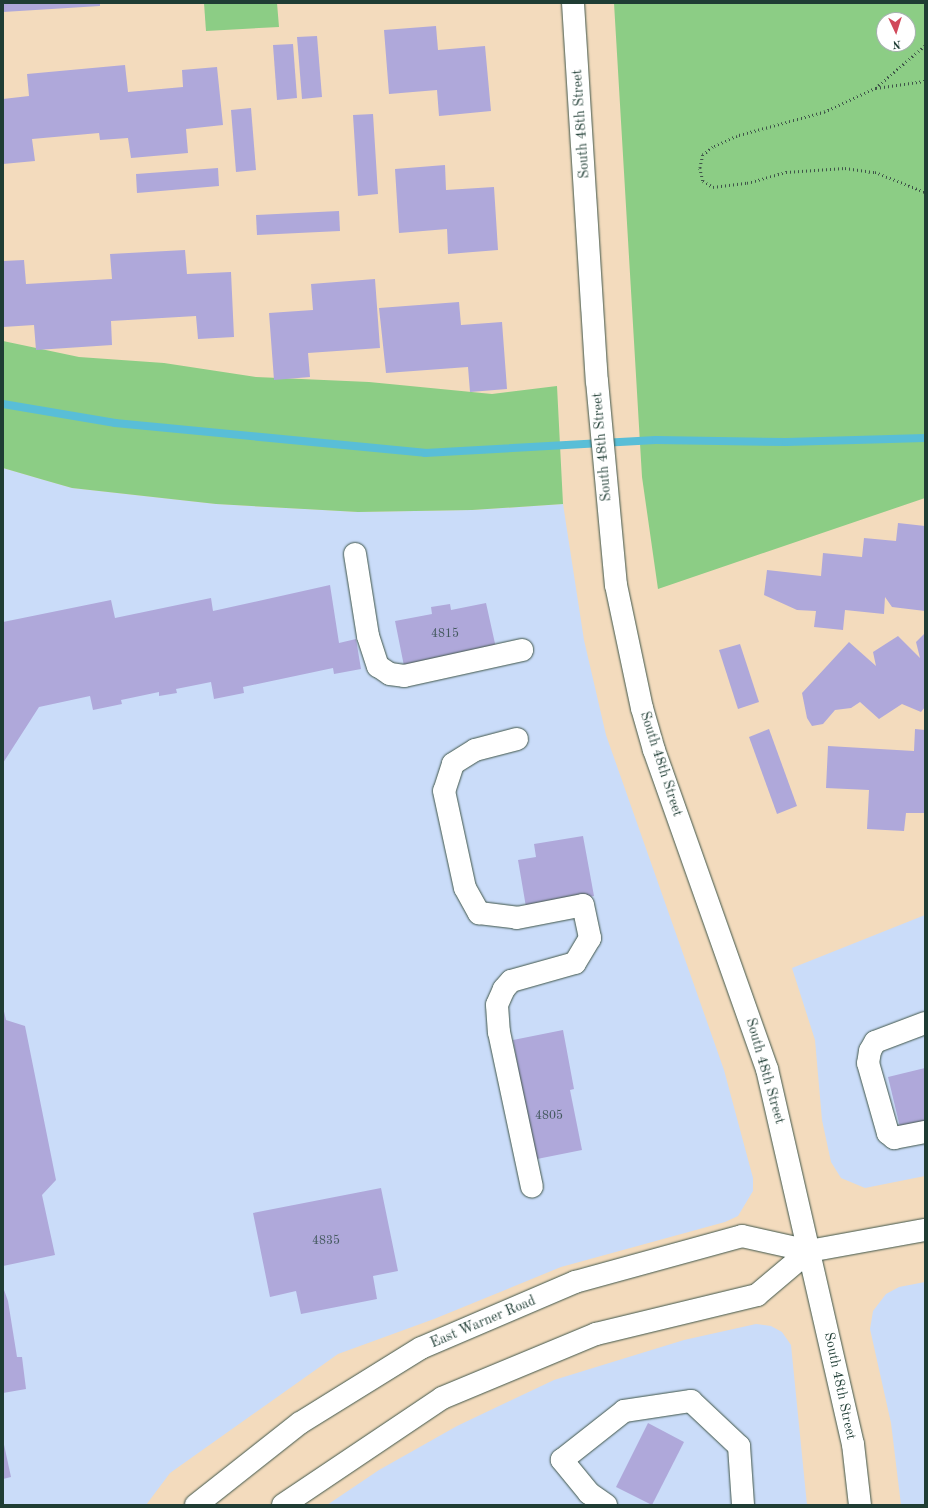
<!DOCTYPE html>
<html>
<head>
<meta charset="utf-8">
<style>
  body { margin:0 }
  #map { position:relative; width:928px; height:1508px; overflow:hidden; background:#f3dbbd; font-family:"Old Standard TT",serif }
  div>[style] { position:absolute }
  .built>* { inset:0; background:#cadcf9 }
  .green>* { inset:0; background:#8ccd85 }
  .stream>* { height:8px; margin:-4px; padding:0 4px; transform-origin:4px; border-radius:4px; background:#59bed7 }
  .building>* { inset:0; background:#afa8da }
  .path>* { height:2.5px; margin-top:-1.25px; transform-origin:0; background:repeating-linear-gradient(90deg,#3f5549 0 1px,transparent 0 4px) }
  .roads { filter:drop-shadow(0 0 1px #3f5549) drop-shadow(0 0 1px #3f5549) }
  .minor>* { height:22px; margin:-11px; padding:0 11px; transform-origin:11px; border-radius:11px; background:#fff }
  .major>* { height:22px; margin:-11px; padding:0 11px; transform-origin:11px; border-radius:11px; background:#fff }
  span { translate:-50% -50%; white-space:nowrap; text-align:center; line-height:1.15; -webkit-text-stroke:3px #fff; paint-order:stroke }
  .number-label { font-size:12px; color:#43585e }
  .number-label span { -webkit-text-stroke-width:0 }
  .street-label { font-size:14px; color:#1f3d34 }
  .frame { position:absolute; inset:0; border:4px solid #1f3d34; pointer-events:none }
  .north { position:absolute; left:876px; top:12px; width:40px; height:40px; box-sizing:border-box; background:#fff; border:1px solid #a5b1ae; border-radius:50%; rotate:176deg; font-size:11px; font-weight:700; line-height:16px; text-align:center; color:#1f3d34 }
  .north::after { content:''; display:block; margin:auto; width:14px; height:18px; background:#d1495b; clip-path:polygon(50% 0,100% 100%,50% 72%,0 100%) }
</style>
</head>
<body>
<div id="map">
  <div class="built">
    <i style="clip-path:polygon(3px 468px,72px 488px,216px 504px,358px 512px,472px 510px,563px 504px,584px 640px,606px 735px,724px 1070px,753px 1178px,753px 1191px,738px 1216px,725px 1222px,561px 1267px,434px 1319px,338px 1354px,170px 1473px,146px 1505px,3px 1505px)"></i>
    <i style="clip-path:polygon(925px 915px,925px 1176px,865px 1188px,841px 1178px,831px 1162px,822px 1120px,815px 1040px,792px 968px)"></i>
    <i style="clip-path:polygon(925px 1282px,925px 1505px,901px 1505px,891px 1423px,870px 1329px,873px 1311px,886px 1294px,899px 1287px)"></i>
    <i style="clip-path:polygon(756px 1324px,771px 1326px,782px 1332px,791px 1345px,807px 1505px,327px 1505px,379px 1470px,457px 1426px,554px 1380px,684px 1340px)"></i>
  </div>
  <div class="green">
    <i style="clip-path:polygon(204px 3px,277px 3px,279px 27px,206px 31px)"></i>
    <i style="clip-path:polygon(evenodd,614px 3px,925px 3px,925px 498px,658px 589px,642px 477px,614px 3px,884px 20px,908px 20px,908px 44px,884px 44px,884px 20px)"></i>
    <i style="clip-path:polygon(3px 341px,79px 357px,164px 363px,256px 377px,369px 382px,492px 394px,557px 386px,563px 504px,472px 510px,358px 512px,216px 504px,72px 488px,44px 480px,3px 468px)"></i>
  </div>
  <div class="stream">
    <i style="left:3px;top:404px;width:114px;rotate:9.6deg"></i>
    <i style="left:115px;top:423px;width:311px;rotate:5.5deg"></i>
    <i style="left:425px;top:453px;width:231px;rotate:-3.2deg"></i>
    <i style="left:656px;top:440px;width:130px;rotate:0.9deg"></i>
    <i style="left:786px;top:442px;width:139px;rotate:-1.6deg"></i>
  </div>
  <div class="building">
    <i style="clip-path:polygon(3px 3px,100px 3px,100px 6px,3px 12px)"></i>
    <i style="clip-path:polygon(436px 26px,438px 50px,485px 46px,491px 111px,439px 116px,437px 90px,389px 94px,384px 30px)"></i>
    <i style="clip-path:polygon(317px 36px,322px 97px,302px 99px,297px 37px)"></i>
    <i style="clip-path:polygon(293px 44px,297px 98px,277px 100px,273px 45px)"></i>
    <i style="clip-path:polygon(125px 65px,128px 92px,183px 87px,182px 70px,217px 67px,223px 125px,186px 129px,188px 153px,131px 158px,128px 138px,100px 140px,99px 133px,32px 139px,35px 161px,3px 164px,3px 99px,29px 96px,27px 74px)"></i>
    <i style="clip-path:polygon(251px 108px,256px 170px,236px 172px,231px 110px)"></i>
    <i style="clip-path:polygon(373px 114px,378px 194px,358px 196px,353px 115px)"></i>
    <i style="clip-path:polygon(445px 165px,446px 190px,494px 187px,498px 250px,448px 254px,447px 229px,399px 233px,395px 169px)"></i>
    <i style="clip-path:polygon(218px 168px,219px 186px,137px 193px,136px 174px)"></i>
    <i style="clip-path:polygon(339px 211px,340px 231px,257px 235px,256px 215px)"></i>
    <i style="clip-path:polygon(185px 250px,187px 274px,231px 272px,234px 337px,198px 339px,196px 316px,111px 321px,112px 345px,36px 350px,34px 325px,3px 327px,3px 261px,24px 260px,26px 284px,112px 279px,110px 254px)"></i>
    <i style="clip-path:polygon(375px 279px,380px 348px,308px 353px,310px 377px,274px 380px,269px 313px,313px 310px,311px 284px)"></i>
    <i style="clip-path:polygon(459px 302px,461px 325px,502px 322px,507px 389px,470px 392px,468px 367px,386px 373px,379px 308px)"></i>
    <i style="clip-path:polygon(898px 523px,925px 526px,925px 611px,892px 607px,885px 597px,884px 614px,845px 610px,843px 630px,814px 627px,816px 611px,797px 610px,764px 595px,767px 570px,821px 576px,823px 553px,862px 557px,864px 538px,896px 541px)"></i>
    <i style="clip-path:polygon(330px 585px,339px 643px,356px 639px,361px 669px,334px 674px,333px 668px,243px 687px,244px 693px,214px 699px,211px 682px,176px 689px,177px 693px,159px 696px,159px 692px,121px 700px,122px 704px,93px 710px,90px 696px,39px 707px,3px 763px,3px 622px,111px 600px,115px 618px,211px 598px,213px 611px)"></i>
    <i style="clip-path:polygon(486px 603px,496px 648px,404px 666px,395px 621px,432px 614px,431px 607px,450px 604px,451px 610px)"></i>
    <i style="clip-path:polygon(925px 633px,925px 707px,921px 712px,902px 704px,879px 719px,860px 702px,851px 708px,835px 710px,823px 724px,812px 726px,807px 718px,802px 693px,849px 642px,876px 666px,873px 652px,898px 636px,920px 658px,916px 642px)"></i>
    <i style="clip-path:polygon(740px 644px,759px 702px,738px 709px,719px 650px)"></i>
    <i style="clip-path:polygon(769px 729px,797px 806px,777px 814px,749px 737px)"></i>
    <i style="clip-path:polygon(915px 729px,925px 730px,925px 813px,906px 813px,904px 831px,867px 829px,869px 790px,826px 788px,828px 746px,914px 751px)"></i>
    <i style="clip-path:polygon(583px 836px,594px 896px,526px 907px,518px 860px,536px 857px,534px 844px)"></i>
    <i style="clip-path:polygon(3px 1007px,6px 1020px,25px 1026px,56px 1180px,42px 1195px,55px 1255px,3px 1266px)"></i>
    <i style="clip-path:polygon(563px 1030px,574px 1089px,570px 1090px,582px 1150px,537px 1159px,514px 1076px,519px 1073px,513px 1040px)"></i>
    <i style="clip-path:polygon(925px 1068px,925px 1121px,900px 1127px,888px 1077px)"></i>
    <i style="clip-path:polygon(381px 1188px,398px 1271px,373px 1276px,377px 1299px,301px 1314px,296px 1291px,270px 1297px,253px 1213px)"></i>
    <i style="clip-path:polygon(3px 1287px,8px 1301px,17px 1357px,22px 1357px,26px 1389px,3px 1393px)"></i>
    <i style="clip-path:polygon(648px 1423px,684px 1442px,652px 1505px,616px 1487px)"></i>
    <i style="clip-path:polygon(3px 1440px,11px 1477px,3px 1479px)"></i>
  </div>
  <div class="path">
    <i style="left:925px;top:46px;width:65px;rotate:139.4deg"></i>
    <i style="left:876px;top:88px;width:56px;rotate:154.8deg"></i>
    <i style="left:825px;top:112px;width:91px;rotate:164.7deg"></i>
    <i style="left:737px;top:136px;width:26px;rotate:155deg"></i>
    <i style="left:713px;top:147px;width:13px;rotate:141deg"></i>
    <i style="left:703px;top:155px;width:13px;rotate:103deg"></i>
    <i style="left:700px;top:168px;width:13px;rotate:77deg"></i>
    <i style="left:703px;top:181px;width:12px;rotate:31deg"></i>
    <i style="left:713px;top:187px;width:34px;rotate:-7deg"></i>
    <i style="left:747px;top:183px;width:41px;rotate:-15.8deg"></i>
    <i style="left:786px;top:172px;width:59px;rotate:-3.9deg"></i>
    <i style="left:845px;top:168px;width:30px;rotate:8deg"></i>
    <i style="left:875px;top:172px;width:54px;rotate:21.8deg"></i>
    <i style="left:876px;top:88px;width:49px;rotate:-8.1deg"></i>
  </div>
  <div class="roads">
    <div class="minor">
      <i style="left:355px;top:554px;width:83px;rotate:81deg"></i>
      <i style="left:368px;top:636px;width:32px;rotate:72deg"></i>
      <i style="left:378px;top:666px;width:14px;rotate:34deg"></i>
      <i style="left:390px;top:674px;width:14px;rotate:8deg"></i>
      <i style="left:404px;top:676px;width:121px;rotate:-12.4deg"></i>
      <i style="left:517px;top:739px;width:43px;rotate:165.3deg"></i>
      <i style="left:475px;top:750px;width:26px;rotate:148deg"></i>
      <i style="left:453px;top:764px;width:28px;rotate:108deg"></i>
      <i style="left:444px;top:791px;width:99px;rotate:77.8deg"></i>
      <i style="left:465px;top:888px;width:29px;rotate:61deg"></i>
      <i style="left:479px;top:913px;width:38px;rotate:7deg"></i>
      <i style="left:517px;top:918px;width:67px;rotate:-11.1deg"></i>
      <i style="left:583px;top:905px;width:34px;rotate:78deg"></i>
      <i style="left:590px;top:938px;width:29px;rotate:121deg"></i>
      <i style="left:575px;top:963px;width:66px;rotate:164.3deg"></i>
      <i style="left:511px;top:981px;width:11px;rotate:131deg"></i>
      <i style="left:504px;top:989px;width:17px;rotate:114deg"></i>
      <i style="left:497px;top:1005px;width:27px;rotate:86deg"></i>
      <i style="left:499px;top:1032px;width:158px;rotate:78deg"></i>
      <i style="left:925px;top:1023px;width:53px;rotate:159.2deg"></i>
      <i style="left:875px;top:1042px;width:10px;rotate:119deg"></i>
      <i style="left:870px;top:1051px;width:12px;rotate:99deg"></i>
      <i style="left:868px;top:1063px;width:73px;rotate:74.1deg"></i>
      <i style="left:888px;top:1133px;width:8px;rotate:40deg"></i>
      <i style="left:894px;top:1138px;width:32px;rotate:-11deg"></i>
      <i style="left:606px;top:1505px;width:21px;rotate:-145deg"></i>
      <i style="left:589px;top:1493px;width:43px;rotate:-129.3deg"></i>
      <i style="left:562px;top:1460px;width:79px;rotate:-38.3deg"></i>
      <i style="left:624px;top:1411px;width:68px;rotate:-8.5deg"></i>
      <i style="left:691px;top:1401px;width:66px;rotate:43.2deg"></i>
      <i style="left:739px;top:1446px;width:59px;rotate:86.1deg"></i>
    </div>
    <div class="major">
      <i style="left:573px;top:3px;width:379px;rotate:86.4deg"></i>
      <i style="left:597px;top:381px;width:205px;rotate:84.7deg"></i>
      <i style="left:616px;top:585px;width:126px;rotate:78.1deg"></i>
      <i style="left:642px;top:708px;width:44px;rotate:74.1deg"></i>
      <i style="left:654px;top:750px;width:338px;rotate:70.5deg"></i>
      <i style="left:767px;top:1069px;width:385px;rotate:77.1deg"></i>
      <i style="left:853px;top:1444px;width:61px;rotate:83.5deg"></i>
      <i style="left:196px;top:1505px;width:132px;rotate:-38.3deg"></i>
      <i style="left:300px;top:1423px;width:142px;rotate:-31.8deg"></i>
      <i style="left:421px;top:1348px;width:168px;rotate:-23.2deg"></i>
      <i style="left:575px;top:1282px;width:173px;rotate:-15.4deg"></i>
      <i style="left:742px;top:1236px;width:69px;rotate:12.6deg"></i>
      <i style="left:809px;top:1251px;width:118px;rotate:-10.3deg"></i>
      <i style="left:283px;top:1505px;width:192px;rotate:-33.9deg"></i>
      <i style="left:442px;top:1398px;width:167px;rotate:-22.6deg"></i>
      <i style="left:596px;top:1334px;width:166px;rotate:-13.6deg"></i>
      <i style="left:757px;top:1295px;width:68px;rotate:-40.2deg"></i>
    </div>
  </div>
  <div class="number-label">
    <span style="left:445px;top:635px">4815</span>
    <span style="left:549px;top:1117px">4805</span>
    <span style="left:326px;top:1242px">4835</span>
  </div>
  <div class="street-label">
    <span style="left:581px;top:124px;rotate:-94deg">South 48th Street</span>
    <span style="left:602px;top:447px;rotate:-95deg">South 48th Street</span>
    <span style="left:661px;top:764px;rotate:72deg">South 48th Street</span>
    <span style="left:765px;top:1071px;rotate:74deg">South 48th Street</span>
    <span style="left:483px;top:1322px;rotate:-23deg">East Warner Road</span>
    <span style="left:840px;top:1386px;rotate:78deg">South 48th Street</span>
  </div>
  <div class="frame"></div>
  <div class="north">N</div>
</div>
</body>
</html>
